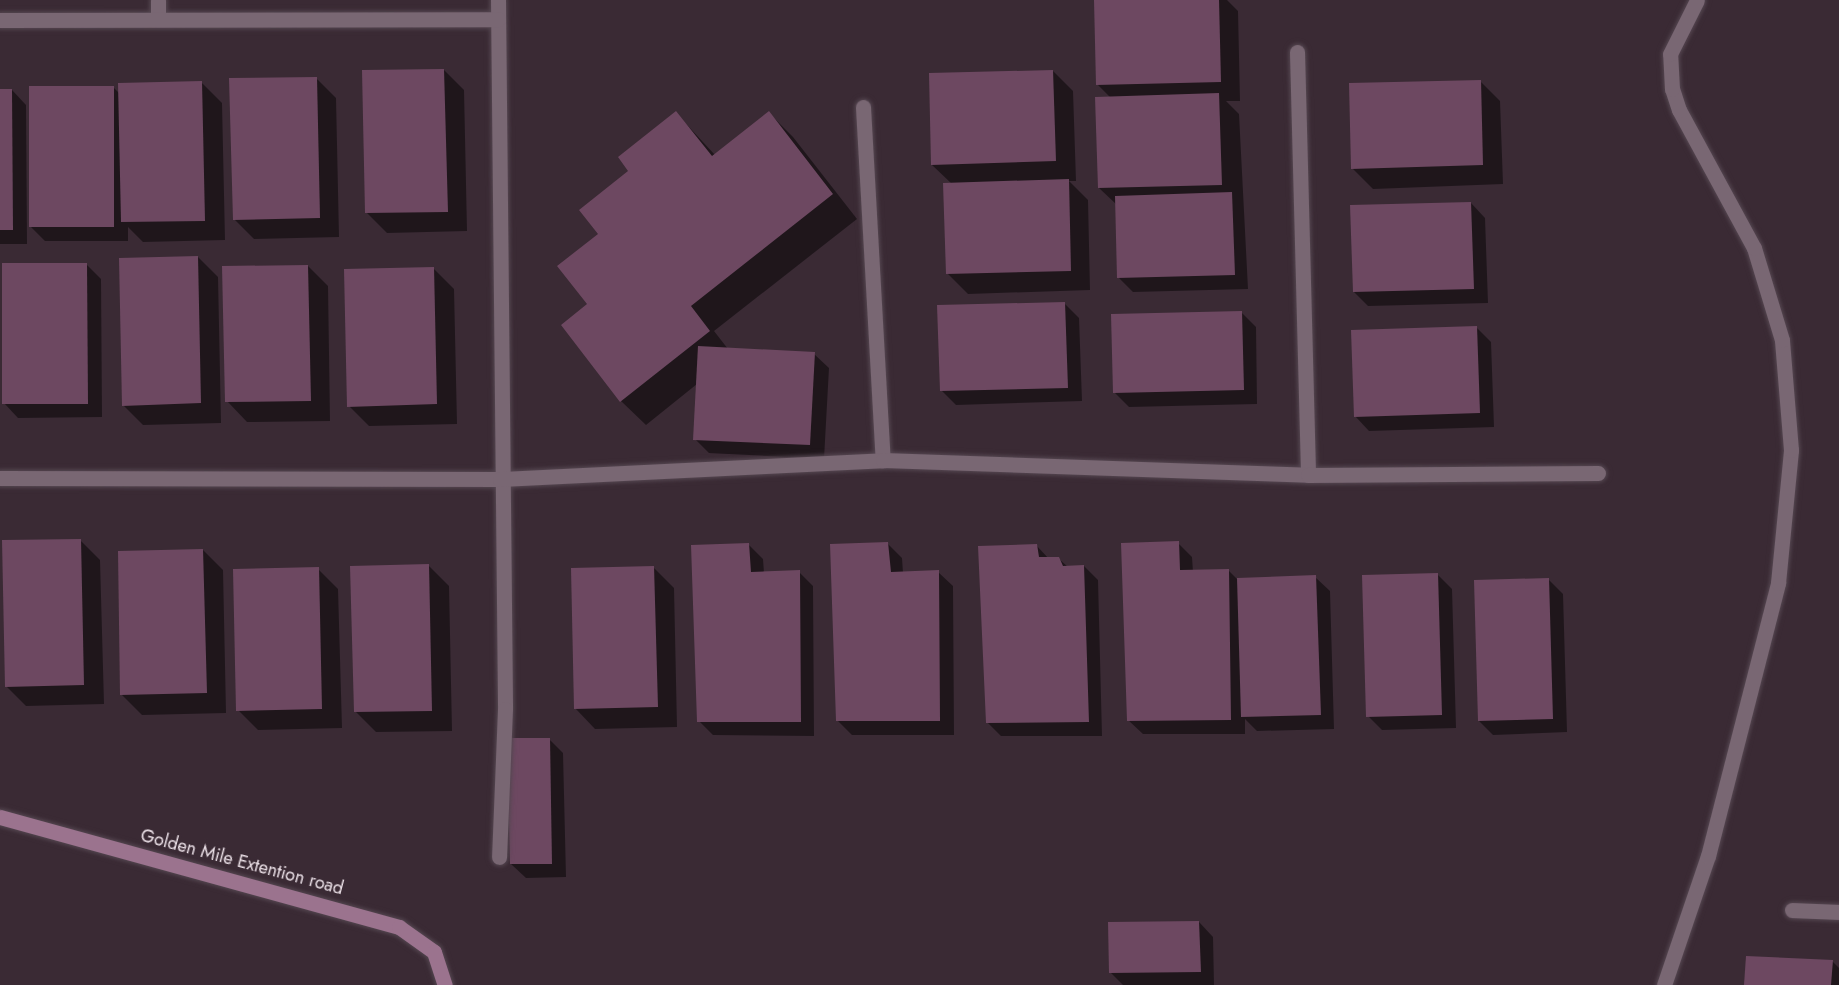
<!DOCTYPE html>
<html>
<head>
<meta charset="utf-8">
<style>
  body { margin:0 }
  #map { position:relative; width:1839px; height:985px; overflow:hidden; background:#3a2a34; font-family:Jost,sans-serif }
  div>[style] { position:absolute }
  .shadow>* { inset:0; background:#0007 }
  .building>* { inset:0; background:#6d4861 }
  .roads { filter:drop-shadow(0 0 2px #554751) drop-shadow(0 0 2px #554751) }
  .street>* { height:15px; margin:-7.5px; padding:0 7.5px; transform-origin:7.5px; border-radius:7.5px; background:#796773 }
  .secondary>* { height:15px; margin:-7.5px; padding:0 7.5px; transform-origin:7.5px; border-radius:7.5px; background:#9b738e }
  span { translate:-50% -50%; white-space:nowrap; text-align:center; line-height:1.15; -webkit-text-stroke:4.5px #3a2a34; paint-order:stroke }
  .street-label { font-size:18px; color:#eadfe6 }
</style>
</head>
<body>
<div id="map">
  <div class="shadow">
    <i style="clip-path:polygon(1095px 0,1227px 0,1238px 11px,1240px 101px,1226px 101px,1239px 114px,1248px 289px,1133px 292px,1119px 278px,1117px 205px,1099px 188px,1111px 98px,1098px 85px)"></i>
    <i style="clip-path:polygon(444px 70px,464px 90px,467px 231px,387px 233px,367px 213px)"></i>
    <i style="clip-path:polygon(1053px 71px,1073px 91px,1076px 181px,1069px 181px,1088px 200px,1090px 290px,968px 294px,948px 274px,952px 184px,932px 165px)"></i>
    <i style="clip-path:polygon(316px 78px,336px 98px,339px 237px,254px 239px,234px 219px)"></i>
    <i style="clip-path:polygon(1480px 81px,1500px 101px,1503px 184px,1373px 189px,1353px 169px)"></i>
    <i style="clip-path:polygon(202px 83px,222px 103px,225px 240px,143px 242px,128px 227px,128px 241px,45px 241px,31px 227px,114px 88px,120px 94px)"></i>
    <i style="clip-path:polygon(0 90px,12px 90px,26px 105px,27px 244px,0 244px)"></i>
    <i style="clip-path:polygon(676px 113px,715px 155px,769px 113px,793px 137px,857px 219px,714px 331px,728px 349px,814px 354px,829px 368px,824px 459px,709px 453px,695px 439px,697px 384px,646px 425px,621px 401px,590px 304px,600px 234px,630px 171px)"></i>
    <i style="clip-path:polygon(1471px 203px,1485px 218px,1488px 303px,1368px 306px,1354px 292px)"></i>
    <i style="clip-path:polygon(198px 257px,218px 277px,221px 423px,143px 425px,123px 405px)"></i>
    <i style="clip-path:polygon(87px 265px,101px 279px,102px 417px,18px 418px,4px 403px)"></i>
    <i style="clip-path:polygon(308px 266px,328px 286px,330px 421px,247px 422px,227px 401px)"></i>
    <i style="clip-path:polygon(434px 269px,454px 289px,457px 424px,369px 426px,349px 406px)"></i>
    <i style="clip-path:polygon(1065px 304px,1079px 318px,1082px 401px,956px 405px,941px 390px)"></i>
    <i style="clip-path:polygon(1241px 312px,1256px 327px,1257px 404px,1129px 407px,1115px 393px)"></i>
    <i style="clip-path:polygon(1477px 328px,1491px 342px,1494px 427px,1369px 431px,1355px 416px)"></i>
    <i style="clip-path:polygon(80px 540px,100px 560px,104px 704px,26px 706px,6px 686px)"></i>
    <i style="clip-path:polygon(1178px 543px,1192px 557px,1193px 572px,1229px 571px,1237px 579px,1315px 577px,1330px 591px,1334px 729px,1257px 731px,1245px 719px,1245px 734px,1143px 734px,1128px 720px)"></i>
    <i style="clip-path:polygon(748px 544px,763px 559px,764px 573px,799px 572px,813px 586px,814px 736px,713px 735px,699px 721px)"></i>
    <i style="clip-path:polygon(888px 544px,902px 558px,903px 573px,938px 572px,953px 586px,954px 735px,852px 735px,838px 721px)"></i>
    <i style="clip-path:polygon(1036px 545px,1049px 559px,1059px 559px,1068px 567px,1084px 566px,1098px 580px,1102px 736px,1001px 736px,987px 722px)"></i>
    <i style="clip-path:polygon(203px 550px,223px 570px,226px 713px,142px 715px,122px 695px)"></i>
    <i style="clip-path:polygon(429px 566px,449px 586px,452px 731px,376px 732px,356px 712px)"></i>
    <i style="clip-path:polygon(654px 568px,674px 588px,677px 727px,595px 729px,575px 708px)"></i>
    <i style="clip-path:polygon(318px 569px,338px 589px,342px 728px,258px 730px,238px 710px)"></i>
    <i style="clip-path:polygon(1437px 574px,1452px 589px,1456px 728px,1382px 730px,1368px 716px)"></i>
    <i style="clip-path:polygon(1549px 580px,1563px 594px,1567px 732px,1493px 735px,1479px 721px)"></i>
    <i style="clip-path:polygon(549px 739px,563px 753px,566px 877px,526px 878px,511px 864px)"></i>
    <i style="clip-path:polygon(1199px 922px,1213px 937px,1214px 985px,1123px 985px,1111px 973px)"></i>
    <i style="clip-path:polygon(1832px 961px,1839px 968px,1839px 985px,1746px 985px)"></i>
  </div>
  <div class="building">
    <i style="clip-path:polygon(1094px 0,1219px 0,1221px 82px,1096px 85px)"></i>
    <i style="clip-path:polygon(444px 69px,448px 212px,365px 213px,362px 70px)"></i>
    <i style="clip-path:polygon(1053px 70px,1056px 161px,931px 165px,929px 73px)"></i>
    <i style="clip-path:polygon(317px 77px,320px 218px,233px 220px,229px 78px)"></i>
    <i style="clip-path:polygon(1481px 80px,1483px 165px,1351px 169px,1349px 83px)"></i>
    <i style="clip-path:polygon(202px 81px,205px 221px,121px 222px,118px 83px)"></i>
    <i style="clip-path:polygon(29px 86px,114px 86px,114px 227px,29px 227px)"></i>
    <i style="clip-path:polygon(0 89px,12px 89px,13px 230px,0 230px)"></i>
    <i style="clip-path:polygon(1219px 93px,1222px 185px,1098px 188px,1095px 97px)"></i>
    <i style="clip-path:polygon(676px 111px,712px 156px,769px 111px,833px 194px,691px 306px,710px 331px,620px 402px,561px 325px,587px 304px,557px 266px,598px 234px,579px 210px,628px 171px,618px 157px)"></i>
    <i style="clip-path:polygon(1069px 179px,1071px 271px,946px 274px,943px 183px)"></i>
    <i style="clip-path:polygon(1232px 192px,1235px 275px,1117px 278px,1115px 196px)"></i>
    <i style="clip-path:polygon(1471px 202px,1474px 289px,1353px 292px,1350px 205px)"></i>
    <i style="clip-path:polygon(198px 256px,201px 403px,122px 406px,119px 258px)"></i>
    <i style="clip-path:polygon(2px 263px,87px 263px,88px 404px,2px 404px)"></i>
    <i style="clip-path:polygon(308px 265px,311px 401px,225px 402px,222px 266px)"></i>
    <i style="clip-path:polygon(434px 267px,437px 404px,347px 407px,344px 269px)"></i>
    <i style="clip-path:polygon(1065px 302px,1068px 388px,940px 391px,937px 305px)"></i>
    <i style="clip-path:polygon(1242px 311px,1244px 390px,1113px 393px,1111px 314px)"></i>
    <i style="clip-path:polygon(1477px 326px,1480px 413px,1354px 417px,1351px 330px)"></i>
    <i style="clip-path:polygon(698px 346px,815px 352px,810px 445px,693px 440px)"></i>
    <i style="clip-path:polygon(81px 539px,84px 685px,5px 687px,2px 540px)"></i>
    <i style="clip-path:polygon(1179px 541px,1180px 570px,1229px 569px,1231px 720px,1127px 721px,1121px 543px)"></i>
    <i style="clip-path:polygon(888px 542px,891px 572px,939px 570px,940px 721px,836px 721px,830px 544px)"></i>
    <i style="clip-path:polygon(749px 543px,751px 572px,800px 570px,801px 722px,697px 722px,691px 545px)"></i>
    <i style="clip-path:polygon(1037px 544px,1039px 557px,1059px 557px,1063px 566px,1084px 565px,1089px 722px,986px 723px,978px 546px)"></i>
    <i style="clip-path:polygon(203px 549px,207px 693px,120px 695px,118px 551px)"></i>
    <i style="clip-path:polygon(429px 564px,432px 711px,354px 712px,350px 566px)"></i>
    <i style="clip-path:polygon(654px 566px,658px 707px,574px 709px,571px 568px)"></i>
    <i style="clip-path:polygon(319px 567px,322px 709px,236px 711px,233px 569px)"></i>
    <i style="clip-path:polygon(1438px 573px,1442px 715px,1366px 717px,1362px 575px)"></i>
    <i style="clip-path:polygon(1316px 575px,1321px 715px,1241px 717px,1237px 578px)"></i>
    <i style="clip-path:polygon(1549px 578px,1553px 719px,1478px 721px,1474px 580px)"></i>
    <i style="clip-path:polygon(507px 738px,550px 738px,552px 864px,510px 864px)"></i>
    <i style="clip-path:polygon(1199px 921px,1201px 972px,1109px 973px,1108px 922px)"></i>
    <i style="clip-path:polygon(1746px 956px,1833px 960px,1831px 985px,1744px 985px)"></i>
  </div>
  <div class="roads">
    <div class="street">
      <i style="left:498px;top:0;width:709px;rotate:89.43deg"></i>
      <i style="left:505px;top:709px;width:148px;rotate:92.3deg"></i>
      <i style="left:158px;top:19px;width:19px;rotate:-90deg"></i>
      <i style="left:0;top:20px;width:498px;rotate:-0.1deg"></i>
      <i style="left:1297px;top:52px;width:423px;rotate:88.5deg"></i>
      <i style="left:863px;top:107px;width:354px;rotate:86.8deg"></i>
      <i style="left:0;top:478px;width:500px;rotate:0.11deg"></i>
      <i style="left:500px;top:479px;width:383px;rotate:-2.8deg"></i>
      <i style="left:883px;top:460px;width:425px;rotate:2deg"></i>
      <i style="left:1308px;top:475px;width:290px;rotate:-0.4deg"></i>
      <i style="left:1792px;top:910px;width:47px;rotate:2.4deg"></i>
      <i style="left:1664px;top:985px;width:136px;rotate:-71.2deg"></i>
      <i style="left:1708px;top:856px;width:282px;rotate:-75.6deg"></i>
      <i style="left:1778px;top:583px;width:134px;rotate:-84.4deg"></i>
      <i style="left:1791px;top:450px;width:110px;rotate:-94.7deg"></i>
      <i style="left:1782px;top:340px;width:96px;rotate:-106.9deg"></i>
      <i style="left:1754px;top:248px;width:157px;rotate:-118.5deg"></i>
      <i style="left:1679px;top:110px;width:22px;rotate:-108deg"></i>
      <i style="left:1672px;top:89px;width:35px;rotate:-93deg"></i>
      <i style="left:1670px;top:54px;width:60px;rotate:-63.4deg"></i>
    </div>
    <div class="secondary">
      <i style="left:0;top:817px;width:414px;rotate:15.4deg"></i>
      <i style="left:399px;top:927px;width:43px;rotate:35.5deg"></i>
      <i style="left:434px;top:952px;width:35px;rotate:72deg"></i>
    </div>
  </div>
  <div class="street-label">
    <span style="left:242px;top:862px;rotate:15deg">Golden Mile Extention road</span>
  </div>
</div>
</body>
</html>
